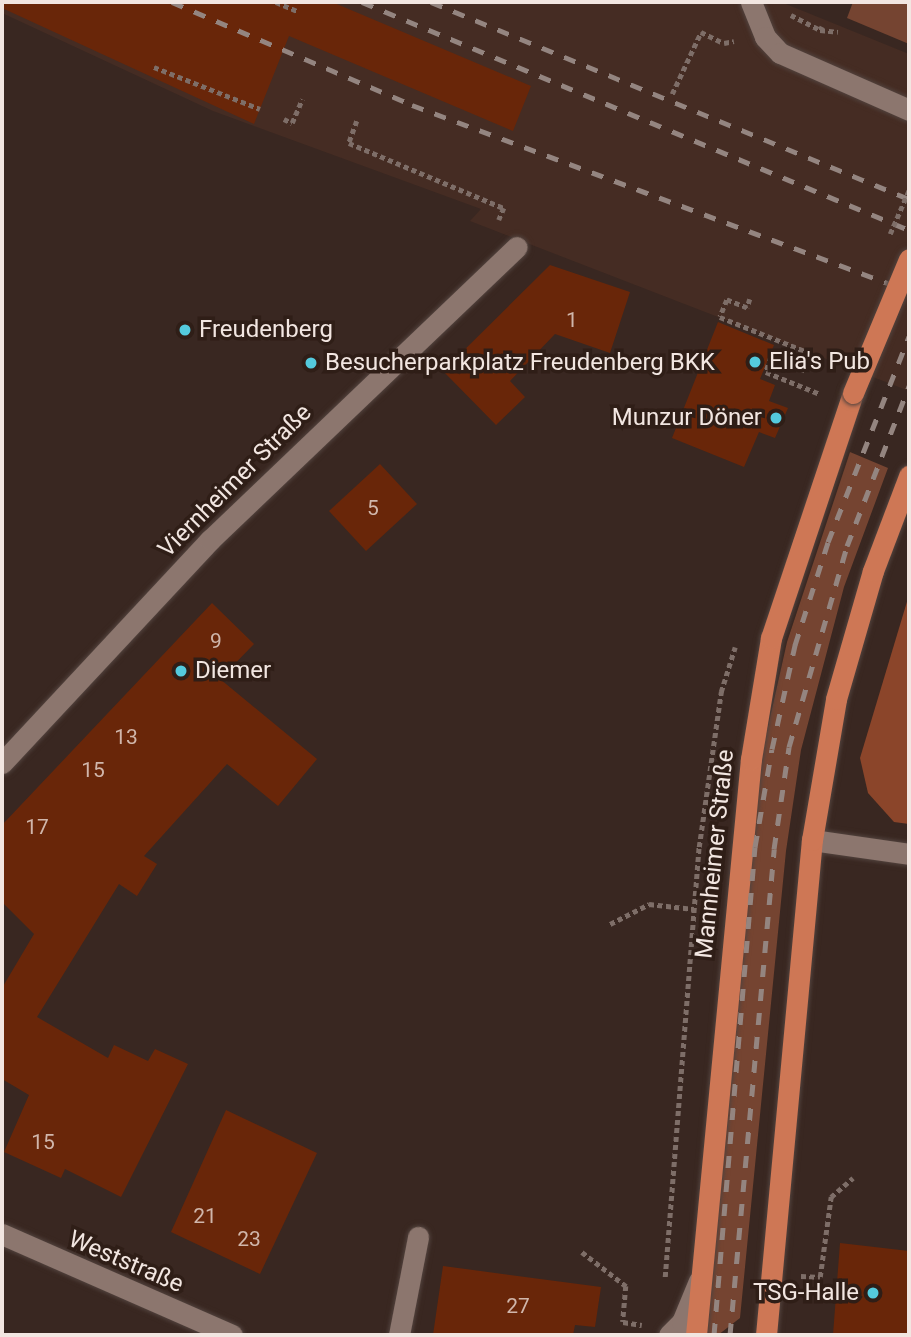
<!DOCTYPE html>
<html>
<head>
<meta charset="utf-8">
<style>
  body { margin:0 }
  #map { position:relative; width:911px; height:1337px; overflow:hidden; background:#392721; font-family:Roboto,sans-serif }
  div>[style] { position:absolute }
  .built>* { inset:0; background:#452c23 }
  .green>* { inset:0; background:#754431 }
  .forest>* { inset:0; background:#8b452a }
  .building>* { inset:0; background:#692609 }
  .path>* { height:4.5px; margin-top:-2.25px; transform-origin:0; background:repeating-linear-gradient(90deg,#7e6e68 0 5px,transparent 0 8.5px) }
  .roads { filter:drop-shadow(0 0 2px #52433e) drop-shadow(0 0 2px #52433e) }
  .minor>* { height:21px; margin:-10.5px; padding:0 10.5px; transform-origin:10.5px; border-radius:10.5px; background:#8c766e }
  .major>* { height:21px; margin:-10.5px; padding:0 10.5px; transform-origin:10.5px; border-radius:10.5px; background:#ce7755 }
  .rail>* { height:5px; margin-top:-2.5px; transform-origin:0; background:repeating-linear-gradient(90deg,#948580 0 12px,transparent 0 24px) }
  .path-bridge>* { height:4.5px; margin-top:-2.25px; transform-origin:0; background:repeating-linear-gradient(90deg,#7e6e68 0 5px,transparent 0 8.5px) }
  .bridges { filter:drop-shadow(0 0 2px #52433e) drop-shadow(0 0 2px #52433e) }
  .major-bridge>* { height:21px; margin:-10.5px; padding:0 10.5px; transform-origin:10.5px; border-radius:10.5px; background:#ce7755 }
  .dots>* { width:19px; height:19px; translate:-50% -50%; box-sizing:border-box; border:4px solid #2f1e17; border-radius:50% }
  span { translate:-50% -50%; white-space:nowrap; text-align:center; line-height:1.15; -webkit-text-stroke:7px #2f1e17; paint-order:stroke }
  .number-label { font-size:21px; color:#d0b6ab }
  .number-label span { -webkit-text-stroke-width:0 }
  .poi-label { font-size:24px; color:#f2e6e1 }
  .left { translate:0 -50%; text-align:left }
  .right { translate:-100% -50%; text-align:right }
  .street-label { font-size:24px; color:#f2e6e1 }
  .frame { position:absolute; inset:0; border:4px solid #f2e6e1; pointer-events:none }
</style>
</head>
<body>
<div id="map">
  <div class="built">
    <i style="clip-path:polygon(2px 2px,781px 2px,909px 54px,909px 391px,470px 221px,481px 209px,213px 111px,2px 13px)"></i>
  </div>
  <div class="green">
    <i style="clip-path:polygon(853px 2px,909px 2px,909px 44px,847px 18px)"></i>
    <i style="clip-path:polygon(850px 452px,888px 468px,844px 587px,801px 750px,786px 851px,740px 1318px,718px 1335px,706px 1335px,748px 845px,765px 740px,787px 642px)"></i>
  </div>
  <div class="forest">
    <i style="clip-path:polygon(909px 595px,909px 824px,894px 822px,868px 793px,860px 758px)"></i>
  </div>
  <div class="building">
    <i style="clip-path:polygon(2px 2px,332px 2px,531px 86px,513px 131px,289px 36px,254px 124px,2px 8px)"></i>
    <i style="clip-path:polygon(550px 265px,630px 292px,610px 353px,555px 334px,510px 381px,525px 397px,496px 425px,443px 371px)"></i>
    <i style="clip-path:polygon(718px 322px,774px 345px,760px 379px,775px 385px,769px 401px,788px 408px,775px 438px,759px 432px,744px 467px,672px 438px)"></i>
    <i style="clip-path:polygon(380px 464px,417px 504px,366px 551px,329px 511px)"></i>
    <i style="clip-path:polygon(212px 603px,254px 644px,220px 679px,317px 759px,278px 806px,227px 764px,144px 856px,157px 864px,137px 896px,119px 884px,37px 1017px,108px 1058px,114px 1045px,148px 1061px,155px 1049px,188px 1064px,121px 1197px,65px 1169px,61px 1178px,4px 1152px,29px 1095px,2px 1079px,2px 988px,34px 934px,2px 902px,2px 825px)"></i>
    <i style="clip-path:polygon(226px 1110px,317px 1153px,260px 1274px,171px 1232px)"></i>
    <i style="clip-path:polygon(840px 1243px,909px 1251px,909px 1335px,833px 1335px)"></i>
    <i style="clip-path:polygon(443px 1266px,601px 1287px,595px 1327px,575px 1325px,573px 1335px,433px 1335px)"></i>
  </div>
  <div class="path">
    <i style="left:276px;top:2px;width:25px;rotate:23deg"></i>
    <i style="left:826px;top:2px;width:7px"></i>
    <i style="left:791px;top:15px;width:33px;rotate:27deg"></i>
    <i style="left:820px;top:30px;width:4px;rotate:-63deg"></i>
    <i style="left:820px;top:30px;width:18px;rotate:6deg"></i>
    <i style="left:154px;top:67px;width:114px;rotate:21.6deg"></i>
    <i style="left:672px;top:94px;width:68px;rotate:-64.9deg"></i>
    <i style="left:701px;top:32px;width:25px;rotate:26deg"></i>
    <i style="left:724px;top:43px;width:10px;rotate:-11deg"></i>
    <i style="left:284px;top:119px;width:9px;rotate:27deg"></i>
    <i style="left:292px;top:123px;width:26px;rotate:-67deg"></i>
    <i style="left:357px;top:121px;width:23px;rotate:110deg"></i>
    <i style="left:349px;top:143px;width:168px;rotate:22.8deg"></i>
    <i style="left:504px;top:208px;width:13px;rotate:113deg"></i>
    <i style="left:750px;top:299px;width:9px;rotate:108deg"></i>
    <i style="left:747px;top:308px;width:22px;rotate:-158deg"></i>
    <i style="left:727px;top:300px;width:18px;rotate:112deg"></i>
    <i style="left:720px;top:317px;width:99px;rotate:21.9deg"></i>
    <i style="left:812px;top:354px;width:18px;rotate:112deg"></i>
    <i style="left:805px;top:371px;width:37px;rotate:-158deg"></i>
    <i style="left:771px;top:357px;width:16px;rotate:108deg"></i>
    <i style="left:766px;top:372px;width:58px;rotate:22.2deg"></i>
    <i style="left:610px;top:924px;width:44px;rotate:-27.1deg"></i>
    <i style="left:649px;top:904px;width:45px;rotate:6.3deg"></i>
    <i style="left:582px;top:1252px;width:56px;rotate:37.7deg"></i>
    <i style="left:626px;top:1286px;width:36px;rotate:95deg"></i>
    <i style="left:623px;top:1322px;width:19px;rotate:9deg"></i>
    <i style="left:801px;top:1276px;width:19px;rotate:3deg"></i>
    <i style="left:820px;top:1277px;width:81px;rotate:-82.2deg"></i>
    <i style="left:831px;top:1197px;width:29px;rotate:-41deg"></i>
    <i style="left:665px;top:1277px;width:431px;rotate:-85.5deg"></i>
    <i style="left:699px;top:847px;width:157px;rotate:-81.9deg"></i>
    <i style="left:721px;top:692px;width:47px;rotate:-72.7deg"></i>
  </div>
  <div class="roads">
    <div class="minor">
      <i style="left:751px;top:2px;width:38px;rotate:68deg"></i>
      <i style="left:765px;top:37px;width:22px;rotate:47deg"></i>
      <i style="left:780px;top:53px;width:141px;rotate:23.8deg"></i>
      <i style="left:2px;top:763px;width:305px;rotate:-47deg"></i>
      <i style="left:210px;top:540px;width:424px;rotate:-43.7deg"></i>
      <i style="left:812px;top:840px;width:98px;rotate:8.2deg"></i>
      <i style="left:2px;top:1234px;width:251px;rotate:23.7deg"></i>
      <i style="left:399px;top:1335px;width:100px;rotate:-79deg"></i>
      <i style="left:669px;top:1335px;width:18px;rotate:-45deg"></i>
      <i style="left:682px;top:1322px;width:44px;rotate:-67.5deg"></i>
    </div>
    <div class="major">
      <i style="left:696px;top:1335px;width:579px;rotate:-84.55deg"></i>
      <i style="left:751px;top:759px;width:123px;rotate:-80.6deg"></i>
      <i style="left:771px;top:638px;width:258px;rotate:-71.5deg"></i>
      <i style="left:766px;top:1335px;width:497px;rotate:-84.7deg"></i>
      <i style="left:812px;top:840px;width:143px;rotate:-80.3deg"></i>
      <i style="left:836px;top:699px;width:133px;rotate:-73.9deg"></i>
      <i style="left:873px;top:571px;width:102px;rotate:-69.2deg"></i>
    </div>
  </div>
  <div class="rail">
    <i style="left:172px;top:2px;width:261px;rotate:23.2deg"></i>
    <i style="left:412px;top:105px;width:531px;rotate:20.52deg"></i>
    <i style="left:362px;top:2px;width:593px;rotate:22.63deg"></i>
    <i style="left:431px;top:2px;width:517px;rotate:22.4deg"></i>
    <i style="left:714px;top:1335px;width:490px;rotate:-85.2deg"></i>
    <i style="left:755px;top:847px;width:99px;rotate:-80.2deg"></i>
    <i style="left:772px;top:749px;width:107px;rotate:-77.5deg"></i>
    <i style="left:795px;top:645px;width:108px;rotate:-72.2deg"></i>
    <i style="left:828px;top:542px;width:221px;rotate:-68.5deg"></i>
    <i style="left:730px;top:1335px;width:488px;rotate:-84.8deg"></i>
    <i style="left:774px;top:849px;width:103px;rotate:-81.6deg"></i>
    <i style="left:789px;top:747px;width:209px;rotate:-73.9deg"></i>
    <i style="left:847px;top:546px;width:172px;rotate:-68.8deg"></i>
  </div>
  <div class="path-bridge">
    <i style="left:890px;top:234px;width:48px;rotate:-66.6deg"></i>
  </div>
  <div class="bridges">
    <div class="major-bridge">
      <i style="left:853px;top:393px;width:145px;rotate:-67.3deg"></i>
    </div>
  </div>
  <div class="dots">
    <i style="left:185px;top:330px;background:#54cadd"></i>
    <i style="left:755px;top:362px;background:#54cadd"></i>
    <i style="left:311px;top:363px;background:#54cadd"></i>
    <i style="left:776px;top:418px;background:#54cadd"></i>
    <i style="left:181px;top:671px;background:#54cadd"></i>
    <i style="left:873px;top:1293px;background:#54cadd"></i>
  </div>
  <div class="number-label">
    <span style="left:572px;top:320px">1</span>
    <span style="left:373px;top:508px">5</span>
    <span style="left:216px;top:641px">9</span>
    <span style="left:126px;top:737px">13</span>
    <span style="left:93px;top:770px">15</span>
    <span style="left:37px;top:827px">17</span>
    <span style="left:43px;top:1142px">15</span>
    <span style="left:205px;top:1216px">21</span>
    <span style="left:249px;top:1239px">23</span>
    <span style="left:518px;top:1306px">27</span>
  </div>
  <div class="poi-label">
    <span class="left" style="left:199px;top:330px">Freudenberg</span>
    <span class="left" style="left:769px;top:362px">Elia's Pub</span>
    <span class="left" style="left:325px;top:363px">Besucherparkplatz Freudenberg BKK</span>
    <span class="right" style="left:762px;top:418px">Munzur Döner</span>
    <span class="left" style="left:195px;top:671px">Diemer</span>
    <span class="right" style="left:859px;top:1293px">TSG-Halle</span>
  </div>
  <div class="street-label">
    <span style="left:235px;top:481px;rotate:-45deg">Viernheimer Straße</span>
    <span style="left:715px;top:854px;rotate:-84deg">Mannheimer Straße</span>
    <span style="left:126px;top:1262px;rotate:23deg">Weststraße</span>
  </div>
  <div class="frame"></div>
</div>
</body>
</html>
